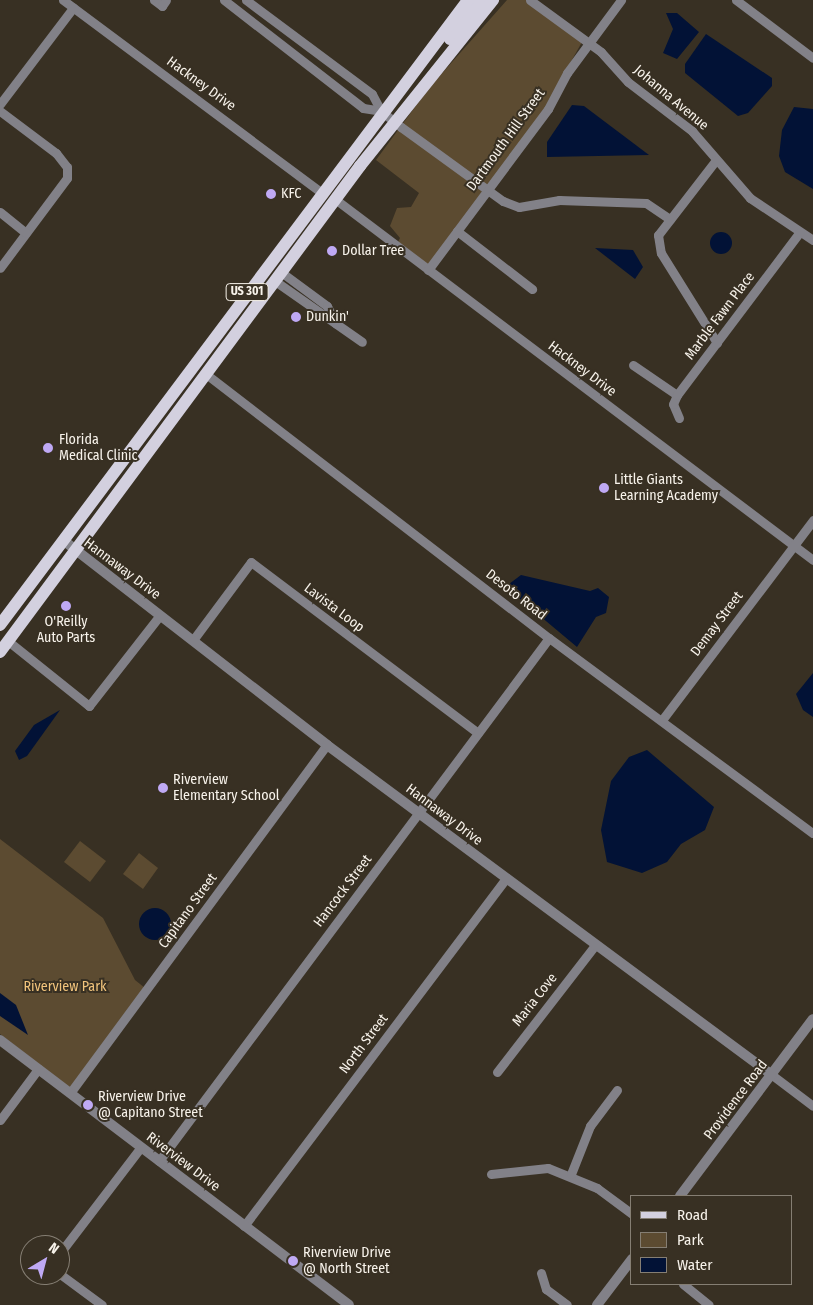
<!DOCTYPE html>
<html>
<head>
<meta charset="utf-8">
<style>
  body { margin:0 }
  #map { position:relative; width:813px; height:1305px; overflow:hidden; background:#383023; font-family:"Fira Sans Condensed",sans-serif }
  div>[style] { position:absolute }
  .green>* { inset:0; background:#5c4b31 }
  .water>* { inset:0; background:#021236 }
  .round { border-radius:50% }
  .minor>* { height:9px; margin:-4.5px; padding:0 4.5px; transform-origin:4.5px; border-radius:4.5px; background:#828188 }
  .tertiary>* { height:10px; margin:-5px; padding:0 5px; transform-origin:5px; border-radius:5px; background:#828188 }
  .primary>* { height:12px; margin:-6px; padding:0 6px; transform-origin:6px; border-radius:6px; background:#d3d0df }
  .dots>* { width:14px; height:14px; translate:-50% -50%; box-sizing:border-box; border:2px solid #383023; border-radius:50% }
  span { translate:-50% -50%; white-space:nowrap; text-align:center; line-height:1.15; -webkit-text-stroke:4px #383023; paint-order:stroke }
  .shield-label span { padding:1px 4px; background:#383023; border:1px solid; border-radius:4px; -webkit-text-stroke-width:0 }
  .shield-label { font-size:12px; color:#f8f3eb; font-weight:700 }
  .street-label { font-size:14px; color:#f8f3eb }
  .poi-label { font-size:14px; color:#f8f3eb }
  .left { translate:0 -50%; text-align:left }
  .park-label { font-size:14px; color:#f2c47c }
  .legend { position:absolute; left:630px; top:1195px; width:162px; height:90px; box-sizing:border-box; background:#383023; border:1px solid #857e73; margin:0; padding:6px 9px; list-style:none; font-size:15px; color:#f8f3eb }
  .legend li { display:flex; align-items:center; gap:10px; height:25px }
  .legend b { width:25px; border:1px solid #857e73 }
  .north { position:absolute; left:20px; top:1235px; width:50px; height:50px; box-sizing:border-box; background:#383023; border:1px solid #857e73; border-radius:50%; rotate:37deg; font-size:14px; font-weight:700; line-height:20px; text-align:center; color:#f8f3eb }
  .north::after { content:''; display:block; margin:auto; width:18px; height:22px; background:#bfa9f4; clip-path:polygon(50% 0,100% 100%,50% 72%,0 100%) }
</style>
</head>
<body>
<div id="map">
  <div class="green">
    <i style="clip-path:polygon(507px 0,526px 0,582px 42px,538px 120px,428px 269px,397px 244px,400px 238px,390px 226px,397px 208px,411px 207px,419px 193px,376px 160px,429px 88px)"></i>
    <i style="clip-path:polygon(0 839px,103px 918px,135px 980px,145px 988px,70px 1088px,0 1034px)"></i>
    <i style="clip-path:polygon(80px 841px,106px 861px,90px 882px,64px 862px)"></i>
    <i style="clip-path:polygon(139px 853px,158px 868px,143px 889px,123px 874px)"></i>
  </div>
  <div class="water">
    <i style="clip-path:polygon(666px 13px,677px 13px,699px 32px,677px 59px,663px 53px,673px 29px)"></i>
    <i style="clip-path:polygon(706px 34px,772px 78px,772px 86px,748px 113px,738px 116px,685px 73px,685px 64px)"></i>
    <i style="clip-path:polygon(572px 105px,584px 106px,649px 155px,547px 157px,547px 142px)"></i>
    <i style="clip-path:polygon(794px 107px,813px 109px,813px 189px,785px 172px,779px 156px,782px 130px)"></i>
    <i class="round" style="left:710px;top:232px;width:22px;height:22px"></i>
    <i style="clip-path:polygon(595px 248px,633px 250px,643px 267px,635px 279px)"></i>
    <i style="clip-path:polygon(521px 575px,590px 591px,598px 588px,609px 597px,606px 613px,596px 617px,577px 647px,509px 590px,509px 584px)"></i>
    <i style="clip-path:polygon(813px 673px,813px 717px,803px 710px,796px 694px)"></i>
    <i style="clip-path:polygon(60px 710px,27px 756px,19px 760px,15px 751px,34px 725px)"></i>
    <i style="clip-path:polygon(647px 750px,714px 807px,705px 830px,681px 844px,667px 862px,642px 873px,607px 862px,601px 830px,611px 781px,629px 757px)"></i>
    <i class="round" style="left:139px;top:908px;width:32px;height:32px"></i>
    <i style="clip-path:polygon(0 993px,16px 1005px,28px 1035px,0 1016px)"></i>
  </div>
  <div class="minor">
    <i style="left:63px;top:0;width:322px;rotate:36.7deg"></i>
    <i style="left:154px;top:0;width:10px;rotate:37deg"></i>
    <i style="left:162px;top:6px;width:7px;rotate:-56deg"></i>
    <i style="left:224px;top:0;width:176px;rotate:37.8deg"></i>
    <i style="left:363px;top:108px;width:18px;rotate:9deg"></i>
    <i style="left:246px;top:0;width:157px;rotate:36.7deg"></i>
    <i style="left:372px;top:94px;width:19px;rotate:62deg"></i>
    <i style="left:381px;top:111px;width:26px;rotate:39deg"></i>
    <i style="left:401px;top:127px;width:126px;rotate:36deg"></i>
    <i style="left:503px;top:201px;width:17px;rotate:21deg"></i>
    <i style="left:519px;top:207px;width:41px;rotate:-9.9deg"></i>
    <i style="left:559px;top:200px;width:87px;rotate:2deg"></i>
    <i style="left:646px;top:203px;width:29px;rotate:34deg"></i>
    <i style="left:530px;top:0;width:88px;rotate:36.2deg"></i>
    <i style="left:601px;top:52px;width:40px;rotate:48deg"></i>
    <i style="left:628px;top:82px;width:81px;rotate:37.4deg"></i>
    <i style="left:692px;top:131px;width:89px;rotate:49.1deg"></i>
    <i style="left:750px;top:198px;width:76px;rotate:33.7deg"></i>
    <i style="left:736px;top:0;width:96px;rotate:37deg"></i>
    <i style="left:0;top:104px;width:121px;rotate:-52.8deg"></i>
    <i style="left:0;top:111px;width:70px;rotate:36.9deg"></i>
    <i style="left:56px;top:153px;width:18px;rotate:52deg"></i>
    <i style="left:67px;top:167px;width:11px;rotate:90deg"></i>
    <i style="left:67px;top:178px;width:112px;rotate:126.7deg"></i>
    <i style="left:716px;top:160px;width:95px;rotate:127.7deg"></i>
    <i style="left:658px;top:235px;width:18px;rotate:81deg"></i>
    <i style="left:661px;top:253px;width:106px;rotate:58.1deg"></i>
    <i style="left:335px;top:199px;width:599px;rotate:37.06deg"></i>
    <i style="left:0;top:212px;width:33px;rotate:39deg"></i>
    <i style="left:457px;top:231px;width:95px;rotate:37.7deg"></i>
    <i style="left:428px;top:270px;width:201px;rotate:-53.3deg"></i>
    <i style="left:548px;top:109px;width:41px;rotate:-62.2deg"></i>
    <i style="left:567px;top:73px;width:91px;rotate:-53.5deg"></i>
    <i style="left:281px;top:272px;width:57px;rotate:36.5deg"></i>
    <i style="left:327px;top:306px;width:20px;rotate:63deg"></i>
    <i style="left:275px;top:281px;width:106px;rotate:35deg"></i>
    <i style="left:633px;top:365px;width:53px;rotate:34.3deg"></i>
    <i style="left:206px;top:374px;width:433px;rotate:37.6deg"></i>
    <i style="left:549px;top:638px;width:328px;rotate:36.5deg"></i>
    <i style="left:679px;top:418px;width:15px;rotate:-113deg"></i>
    <i style="left:673px;top:404px;width:10px;rotate:-66deg"></i>
    <i style="left:677px;top:395px;width:204px;rotate:-53deg"></i>
    <i style="left:193px;top:640px;width:97px;rotate:-53.4deg"></i>
    <i style="left:251px;top:562px;width:284px;rotate:37deg"></i>
    <i style="left:8px;top:641px;width:104px;rotate:38.7deg"></i>
    <i style="left:89px;top:706px;width:115px;rotate:-52deg"></i>
    <i style="left:662px;top:720px;width:251px;rotate:-52.9deg"></i>
    <i style="left:497px;top:1072px;width:160px;rotate:-52.3deg"></i>
    <i style="left:772px;top:1075px;width:51px;rotate:37.1deg"></i>
    <i style="left:70px;top:1093px;width:433px;rotate:-53.6deg"></i>
    <i style="left:0;top:1120px;width:64px;rotate:-53.3deg"></i>
    <i style="left:159px;top:1161px;width:652px;rotate:-53.29deg"></i>
    <i style="left:491px;top:1174px;width:57px;rotate:-6deg"></i>
    <i style="left:548px;top:1168px;width:53px;rotate:22.2deg"></i>
    <i style="left:597px;top:1188px;width:44px;rotate:36.6deg"></i>
    <i style="left:571px;top:1174px;width:52px;rotate:-68.4deg"></i>
    <i style="left:590px;top:1126px;width:45px;rotate:-53.1deg"></i>
    <i style="left:244px;top:1226px;width:436px;rotate:-53deg"></i>
    <i style="left:60px;top:1253px;width:133px;rotate:-52.6deg"></i>
    <i style="left:541px;top:1273px;width:17px;rotate:73deg"></i>
    <i style="left:546px;top:1289px;width:26px;rotate:37deg"></i>
    <i style="left:60px;top:1274px;width:52px;rotate:36.4deg"></i>
    <i style="left:683px;top:1284px;width:33px;rotate:39deg"></i>
  </div>
  <div class="tertiary">
    <i style="left:63px;top:540px;width:334px;rotate:37.8deg"></i>
    <i style="left:327px;top:745px;width:554px;rotate:36.56deg"></i>
    <i style="left:0;top:1040px;width:438px;rotate:37.2deg"></i>
    <i style="left:680px;top:1196px;width:221px;rotate:-53.1deg"></i>
    <i style="left:597px;top:1305px;width:58px;rotate:-52.7deg"></i>
  </div>
  <div class="primary">
    <i style="left:450px;top:39px;width:50px;rotate:-51.5deg"></i>
    <i style="left:0;top:625px;width:781px;rotate:-53.17deg"></i>
    <i style="left:0;top:652px;width:605px;rotate:-53.47deg"></i>
    <i style="left:360px;top:166px;width:213px;rotate:-51.3deg"></i>
  </div>
  <div class="dots">
    <i style="left:271px;top:194px;background:#bfa9f4"></i>
    <i style="left:332px;top:251px;background:#bfa9f4"></i>
    <i style="left:296px;top:317px;background:#bfa9f4"></i>
    <i style="left:48px;top:448px;background:#bfa9f4"></i>
    <i style="left:604px;top:488px;background:#bfa9f4"></i>
    <i style="left:66px;top:606px;background:#bfa9f4"></i>
    <i style="left:163px;top:788px;background:#bfa9f4"></i>
    <i style="left:88px;top:1105px;background:#bfa9f4"></i>
    <i style="left:293px;top:1261px;background:#bfa9f4"></i>
  </div>
  <div class="shield-label">
    <span style="left:247px;top:292px">US 301</span>
  </div>
  <div class="street-label">
    <span style="left:201px;top:84px;rotate:36deg">Hackney Drive</span>
    <span style="left:671px;top:98px;rotate:40deg">Johanna Avenue</span>
    <span style="left:506px;top:140px;rotate:-54deg">Dartmouth Hill Street</span>
    <span style="left:720px;top:316px;rotate:-53deg">Marble Fawn Place</span>
    <span style="left:582px;top:369px;rotate:37deg">Hackney Drive</span>
    <span style="left:122px;top:569px;rotate:37deg">Hannaway Drive</span>
    <span style="left:516px;top:595px;rotate:38deg">Desoto Road</span>
    <span style="left:334px;top:608px;rotate:37deg">Lavista Loop</span>
    <span style="left:717px;top:624px;rotate:-53deg">Demay Street</span>
    <span style="left:444px;top:815px;rotate:37deg">Hannaway Drive</span>
    <span style="left:343px;top:891px;rotate:-53deg">Hancock Street</span>
    <span style="left:188px;top:911px;rotate:-54deg">Capitano Street</span>
    <span style="left:535px;top:1000px;rotate:-52deg">Maria Cove</span>
    <span style="left:364px;top:1044px;rotate:-53deg">North Street</span>
    <span style="left:736px;top:1100px;rotate:-53deg">Providence Road</span>
    <span style="left:183px;top:1162px;rotate:37deg">Riverview Drive</span>
  </div>
  <div class="poi-label">
    <span class="left" style="left:281px;top:194px">KFC</span>
    <span class="left" style="left:342px;top:251px">Dollar Tree</span>
    <span class="left" style="left:306px;top:317px">Dunkin'</span>
    <span class="left" style="left:59px;top:448px">Florida<br>Medical Clinic</span>
    <span class="left" style="left:614px;top:488px">Little Giants<br>Learning Academy</span>
    <span style="left:66px;top:630px">O'Reilly<br>Auto Parts</span>
    <span class="left" style="left:173px;top:788px">Riverview<br>Elementary School</span>
    <span class="left" style="left:98px;top:1105px">Riverview Drive<br>@ Capitano Street</span>
    <span class="left" style="left:303px;top:1261px">Riverview Drive<br>@ North Street</span>
  </div>
  <div class="park-label">
    <span style="left:65px;top:987px">Riverview Park</span>
  </div>
  <ul class="legend">
  <li><b style="height:6px;background:#d3d0df"></b>Road</li>
  <li><b style="height:14px;background:#5c4b31"></b>Park</li>
  <li><b style="height:14px;background:#021236"></b>Water</li>
  </ul>
  <div class="north">N</div>
</div>
</body>
</html>
